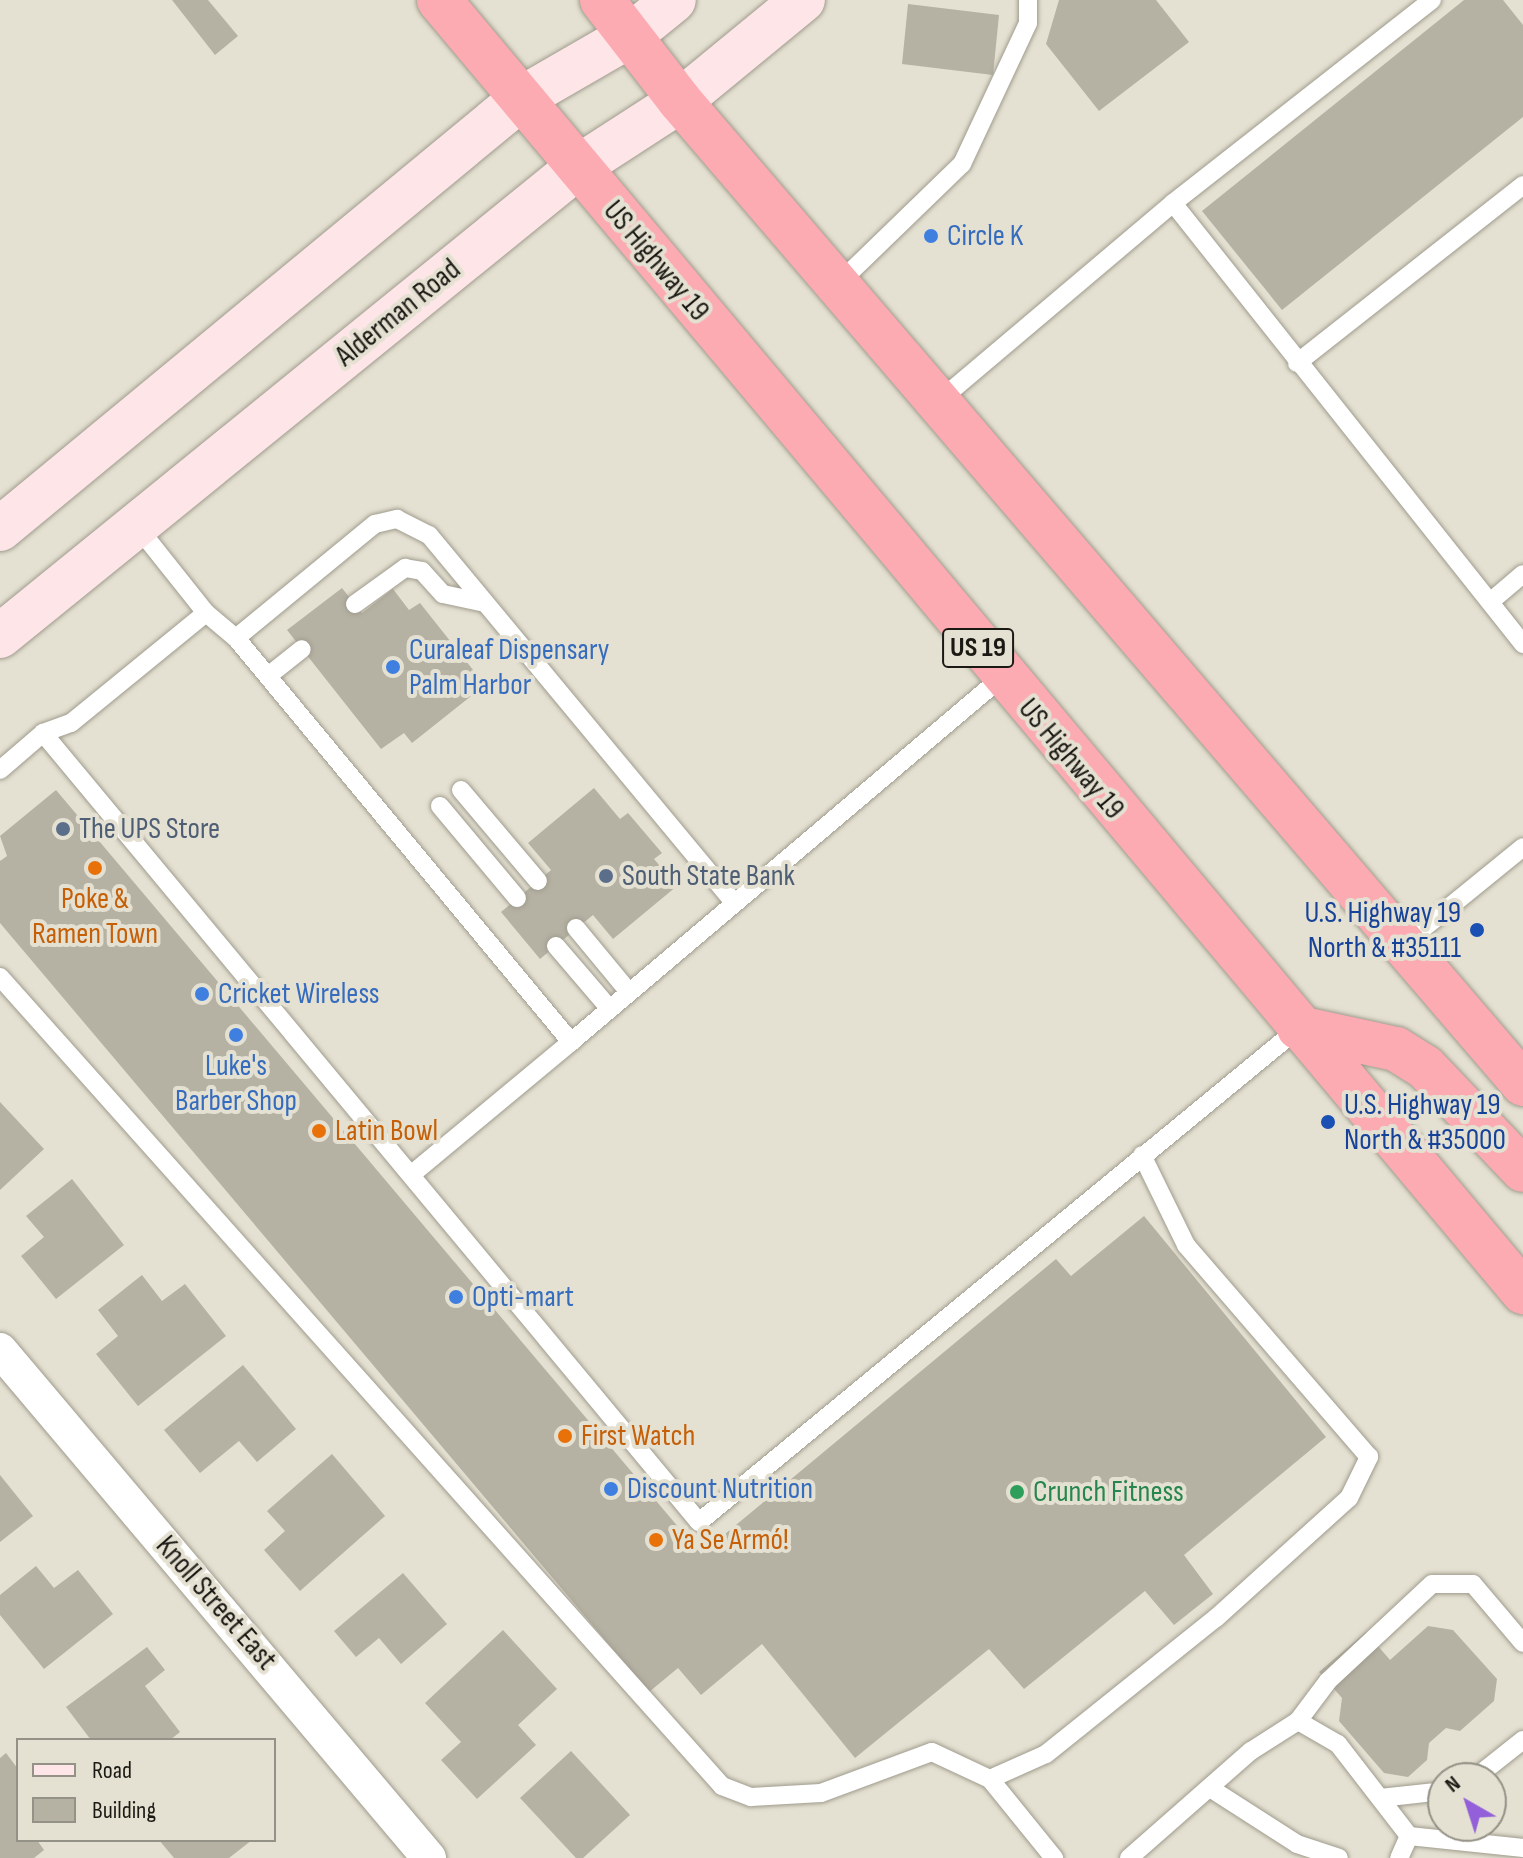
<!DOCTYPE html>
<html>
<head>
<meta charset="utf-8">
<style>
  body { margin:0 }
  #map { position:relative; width:1523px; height:1858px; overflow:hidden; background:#e5e1d2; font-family:"Sofia Sans Condensed",sans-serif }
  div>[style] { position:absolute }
  .building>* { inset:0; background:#b5b1a3 }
  .roads { filter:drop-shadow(0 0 2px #9f9c8e) drop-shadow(0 0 2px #9f9c8e) }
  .lane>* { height:18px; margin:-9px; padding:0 9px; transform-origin:9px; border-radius:9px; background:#fff }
  .street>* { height:34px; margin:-17px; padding:0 17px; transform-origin:17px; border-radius:17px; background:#fff }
  .secondary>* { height:44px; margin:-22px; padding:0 22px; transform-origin:22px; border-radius:22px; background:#fee6e8 }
  .highway>* { height:44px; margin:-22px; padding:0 22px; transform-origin:22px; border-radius:22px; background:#fcabb2 }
  .dots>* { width:22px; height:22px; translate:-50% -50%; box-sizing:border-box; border:4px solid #e5e1d2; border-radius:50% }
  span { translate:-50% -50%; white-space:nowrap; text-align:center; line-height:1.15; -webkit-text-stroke:8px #e5e1d2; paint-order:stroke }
  .shield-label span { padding:2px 6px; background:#e5e1d2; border:2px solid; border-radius:6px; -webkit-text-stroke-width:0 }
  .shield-label { font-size:28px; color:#1a1914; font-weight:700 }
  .shop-label { font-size:30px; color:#366cbe }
  .left { translate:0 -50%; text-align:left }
  .street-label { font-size:30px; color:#1a1914 }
  .service-label { font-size:30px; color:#4e5e75 }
  .food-label { font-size:30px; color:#c56008 }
  .transit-label { font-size:30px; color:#164399 }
  .right { translate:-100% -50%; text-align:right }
  .leisure-label { font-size:30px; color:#27864d }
  .legend { position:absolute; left:16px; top:1738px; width:260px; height:104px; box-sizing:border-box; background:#e5e1d2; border:2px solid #949186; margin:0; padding:10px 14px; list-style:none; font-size:24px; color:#1a1914 }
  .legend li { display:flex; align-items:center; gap:16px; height:40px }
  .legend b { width:40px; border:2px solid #949186 }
  .north { position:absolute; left:1427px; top:1762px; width:80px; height:80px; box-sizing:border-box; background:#e5e1d2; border:2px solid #949186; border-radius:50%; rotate:321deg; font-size:22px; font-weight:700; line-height:32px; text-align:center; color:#1a1914 }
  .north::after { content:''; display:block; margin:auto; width:28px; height:36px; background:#9360d9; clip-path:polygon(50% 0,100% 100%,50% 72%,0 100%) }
</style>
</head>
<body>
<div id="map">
  <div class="building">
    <i style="clip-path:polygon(172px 0,208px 0,238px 36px,215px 55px)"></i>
    <i style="clip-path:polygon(1059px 0,1156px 0,1189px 42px,1099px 111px,1046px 44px)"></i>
    <i style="clip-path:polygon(1464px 0,1503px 0,1523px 25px,1523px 117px,1282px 310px,1202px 211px)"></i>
    <i style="clip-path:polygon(908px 4px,999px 15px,993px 75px,902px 64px)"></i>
    <i style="clip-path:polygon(342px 588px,362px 613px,393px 589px,409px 610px,420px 603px,485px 685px,412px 743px,404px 733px,381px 749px,287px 630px)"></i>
    <i style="clip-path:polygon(594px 788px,620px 819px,628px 813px,662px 853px,654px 859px,677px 886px,613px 939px,593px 915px,540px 959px,501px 912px,551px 870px,528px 843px)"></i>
    <i style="clip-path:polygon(56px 790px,701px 1554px,1056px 1259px,1071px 1276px,1144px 1216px,1326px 1437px,1184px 1555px,1213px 1594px,1174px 1625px,1145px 1591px,1024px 1689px,989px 1649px,855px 1758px,762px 1644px,701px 1695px,678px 1668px,649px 1692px,0 923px,0 861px,7px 856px,0 836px)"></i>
    <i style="clip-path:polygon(0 1102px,44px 1149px,0 1190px)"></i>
    <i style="clip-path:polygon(72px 1179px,124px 1245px,56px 1299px,21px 1256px,44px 1237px,26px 1216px)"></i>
    <i style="clip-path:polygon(142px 1275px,162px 1301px,185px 1284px,226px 1336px,138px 1406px,96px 1354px,118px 1336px,98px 1310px)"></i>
    <i style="clip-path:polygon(243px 1365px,296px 1429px,257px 1462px,239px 1441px,200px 1473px,164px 1430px)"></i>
    <i style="clip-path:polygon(332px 1454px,385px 1516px,300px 1591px,264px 1550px,285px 1531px,267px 1511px)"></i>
    <i style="clip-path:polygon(0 1475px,33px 1516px,0 1542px)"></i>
    <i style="clip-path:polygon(36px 1566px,54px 1588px,78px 1570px,113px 1614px,44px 1669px,0 1615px,0 1595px)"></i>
    <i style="clip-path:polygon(403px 1573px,447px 1624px,401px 1664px,379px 1638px,356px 1657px,334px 1631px)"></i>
    <i style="clip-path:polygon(1428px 1626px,1453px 1630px,1497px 1679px,1494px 1701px,1460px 1731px,1446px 1728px,1429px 1743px,1427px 1760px,1408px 1777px,1384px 1773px,1339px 1721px,1342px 1698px,1319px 1672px,1366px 1632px,1390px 1660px)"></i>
    <i style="clip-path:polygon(503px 1630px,557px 1689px,518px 1725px,536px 1745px,477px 1799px,441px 1760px,461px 1742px,425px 1703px)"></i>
    <i style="clip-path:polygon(147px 1647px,165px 1670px,145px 1686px,180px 1732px,170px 1740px,91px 1740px,66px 1707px)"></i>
    <i style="clip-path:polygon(571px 1751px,630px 1815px,583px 1858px,576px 1858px,520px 1798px)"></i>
    <i style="clip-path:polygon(6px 1753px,18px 1769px,18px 1840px,37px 1840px,44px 1850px,34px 1858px,0 1858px,0 1758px)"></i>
    <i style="clip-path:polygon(159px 1840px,252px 1840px,229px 1858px,174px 1858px)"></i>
  </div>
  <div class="roads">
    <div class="lane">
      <i style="left:1173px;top:203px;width:329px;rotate:-38.1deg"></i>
      <i style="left:839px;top:283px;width:171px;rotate:-44.1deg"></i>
      <i style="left:962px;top:164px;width:156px;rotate:-64.9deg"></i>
      <i style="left:1028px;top:23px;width:23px;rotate:-90deg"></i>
      <i style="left:1297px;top:363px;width:288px;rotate:-38.2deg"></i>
      <i style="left:940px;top:400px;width:305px;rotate:-40.2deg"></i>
      <i style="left:1173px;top:203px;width:563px;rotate:51.56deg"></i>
      <i style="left:1490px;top:602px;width:43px;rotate:-40.3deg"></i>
      <i style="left:355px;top:604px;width:62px;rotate:-35.8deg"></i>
      <i style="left:405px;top:568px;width:17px;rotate:10deg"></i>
      <i style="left:422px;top:571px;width:31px;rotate:48deg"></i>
      <i style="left:443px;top:594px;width:43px;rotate:12.1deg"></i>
      <i style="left:206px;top:613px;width:39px;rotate:40deg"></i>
      <i style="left:236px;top:638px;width:525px;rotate:50.33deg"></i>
      <i style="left:571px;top:1042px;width:207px;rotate:140.3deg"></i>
      <i style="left:236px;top:638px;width:180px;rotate:-39.4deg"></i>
      <i style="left:375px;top:524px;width:23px;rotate:-13deg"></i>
      <i style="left:397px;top:519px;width:36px;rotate:27deg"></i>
      <i style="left:429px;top:535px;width:478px;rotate:50.3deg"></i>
      <i style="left:268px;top:676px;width:43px;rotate:-38.5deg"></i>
      <i style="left:43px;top:733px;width:30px;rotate:-20deg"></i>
      <i style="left:71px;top:723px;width:174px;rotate:-39.2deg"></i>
      <i style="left:206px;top:613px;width:112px;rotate:-128.5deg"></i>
      <i style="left:0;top:770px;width:57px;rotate:-40.7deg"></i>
      <i style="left:43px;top:733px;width:1026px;rotate:50.26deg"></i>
      <i style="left:699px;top:1522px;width:777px;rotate:-39.47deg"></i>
      <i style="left:461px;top:790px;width:119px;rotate:49.8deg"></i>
      <i style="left:440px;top:806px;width:120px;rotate:50.1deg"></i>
      <i style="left:576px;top:928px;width:83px;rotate:50.4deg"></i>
      <i style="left:1405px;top:943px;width:152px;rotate:-39.1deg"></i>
      <i style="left:556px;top:946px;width:83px;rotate:49.4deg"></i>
      <i style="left:0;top:977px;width:1084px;rotate:48.25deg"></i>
      <i style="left:722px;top:1786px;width:31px;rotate:21deg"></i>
      <i style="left:751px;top:1797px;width:70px;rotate:-3.3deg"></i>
      <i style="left:821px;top:1793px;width:118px;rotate:-20.3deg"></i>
      <i style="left:932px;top:1752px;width:64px;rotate:25deg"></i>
      <i style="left:990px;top:1779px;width:102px;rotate:51deg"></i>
      <i style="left:571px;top:1042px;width:565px;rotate:-40.26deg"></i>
      <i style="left:1298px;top:1721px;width:50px;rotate:-53.1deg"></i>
      <i style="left:1328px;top:1681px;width:142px;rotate:-43deg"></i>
      <i style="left:1432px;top:1584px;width:41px"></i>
      <i style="left:1473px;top:1584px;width:77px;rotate:49.7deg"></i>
      <i style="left:1475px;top:1778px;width:61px;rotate:-38.4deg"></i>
      <i style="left:990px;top:1779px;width:61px;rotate:-24.1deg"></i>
      <i style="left:1046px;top:1754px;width:218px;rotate:-38.7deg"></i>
      <i style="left:1216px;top:1618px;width:179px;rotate:-42.1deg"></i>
      <i style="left:1349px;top:1498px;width:46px;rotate:-64deg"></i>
      <i style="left:1369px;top:1457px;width:280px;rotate:-130.8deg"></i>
      <i style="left:1186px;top:1245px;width:100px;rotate:-116.1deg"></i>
      <i style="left:1213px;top:1790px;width:100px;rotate:32.7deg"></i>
      <i style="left:1297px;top:1844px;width:44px;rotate:18.4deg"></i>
      <i style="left:1380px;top:1798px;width:63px;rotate:-6.3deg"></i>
      <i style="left:1409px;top:1836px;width:115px;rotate:6deg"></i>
      <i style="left:1129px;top:1858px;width:162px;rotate:-41.3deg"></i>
      <i style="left:1251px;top:1751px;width:56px;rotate:-32.6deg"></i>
      <i style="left:1298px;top:1721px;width:46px;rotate:29.9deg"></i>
      <i style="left:1338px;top:1744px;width:116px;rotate:52.3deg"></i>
      <i style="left:1409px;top:1836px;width:24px;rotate:114deg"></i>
    </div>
    <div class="street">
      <i style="left:0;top:1350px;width:665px;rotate:49.82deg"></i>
    </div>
    <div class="secondary">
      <i style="left:0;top:529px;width:677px;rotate:-39.55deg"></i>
      <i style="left:522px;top:98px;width:126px;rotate:-30deg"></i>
      <i style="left:631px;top:35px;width:55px;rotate:-39.1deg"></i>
      <i style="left:0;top:636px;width:744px;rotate:-39.06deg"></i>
      <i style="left:578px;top:167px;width:121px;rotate:-32.9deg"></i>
      <i style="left:680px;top:101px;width:159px;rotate:-39.4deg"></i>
    </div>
    <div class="highway">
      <i style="left:439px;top:0;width:1687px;rotate:50deg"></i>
      <i style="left:602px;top:0;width:128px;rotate:52.3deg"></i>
      <i style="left:680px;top:101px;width:1295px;rotate:49.38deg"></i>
      <i style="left:1299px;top:1028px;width:99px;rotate:12.2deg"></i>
      <i style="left:1396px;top:1049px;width:34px;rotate:32deg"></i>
      <i style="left:1425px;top:1067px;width:142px;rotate:46.4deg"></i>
    </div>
  </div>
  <div class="dots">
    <i style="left:931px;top:236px;background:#3f7fe0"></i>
    <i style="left:393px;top:667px;background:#3f7fe0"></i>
    <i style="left:63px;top:829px;background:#5c6f8a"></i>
    <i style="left:95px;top:868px;background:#e8710a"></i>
    <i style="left:606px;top:876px;background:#5c6f8a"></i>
    <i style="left:1477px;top:930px;background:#1a4fb4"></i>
    <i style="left:202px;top:994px;background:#3f7fe0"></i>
    <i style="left:236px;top:1035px;background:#3f7fe0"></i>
    <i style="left:1328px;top:1122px;background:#1a4fb4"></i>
    <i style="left:319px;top:1131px;background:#e8710a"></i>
    <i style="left:456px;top:1297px;background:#3f7fe0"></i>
    <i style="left:565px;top:1436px;background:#e8710a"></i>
    <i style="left:611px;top:1489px;background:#3f7fe0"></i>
    <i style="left:1017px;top:1492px;background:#2e9e5b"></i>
    <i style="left:656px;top:1540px;background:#e8710a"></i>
  </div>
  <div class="shield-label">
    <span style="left:978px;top:648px">US 19</span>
  </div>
  <div class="shop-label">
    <span class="left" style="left:947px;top:236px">Circle K</span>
    <span class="left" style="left:409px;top:667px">Curaleaf Dispensary<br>Palm Harbor</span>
    <span class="left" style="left:218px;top:994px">Cricket Wireless</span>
    <span style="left:236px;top:1083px">Luke's<br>Barber Shop</span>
    <span class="left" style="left:472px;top:1297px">Opti-mart</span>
    <span class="left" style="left:627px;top:1489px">Discount Nutrition</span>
  </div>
  <div class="street-label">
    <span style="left:656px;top:261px;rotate:50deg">US Highway 19</span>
    <span style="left:398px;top:313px;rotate:-39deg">Alderman Road</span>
    <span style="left:1071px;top:759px;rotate:50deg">US Highway 19</span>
    <span style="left:216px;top:1603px;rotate:49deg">Knoll Street East</span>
  </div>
  <div class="service-label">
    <span class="left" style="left:79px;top:829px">The UPS Store</span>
    <span class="left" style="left:622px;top:876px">South State Bank</span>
  </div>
  <div class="food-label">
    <span style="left:95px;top:916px">Poke &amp;<br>Ramen Town</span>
    <span class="left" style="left:335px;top:1131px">Latin Bowl</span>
    <span class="left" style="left:581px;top:1436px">First Watch</span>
    <span class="left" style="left:672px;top:1540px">Ya Se Armó!</span>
  </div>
  <div class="transit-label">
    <span class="right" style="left:1461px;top:930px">U.S. Highway 19<br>North &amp; #35111</span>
    <span class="left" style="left:1344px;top:1122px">U.S. Highway 19<br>North &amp; #35000</span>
  </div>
  <div class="leisure-label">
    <span class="left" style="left:1033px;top:1492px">Crunch Fitness</span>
  </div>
  <ul class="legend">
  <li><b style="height:10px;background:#fee6e8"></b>Road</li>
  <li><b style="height:22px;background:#b5b1a3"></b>Building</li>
  </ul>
  <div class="north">N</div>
</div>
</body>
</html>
